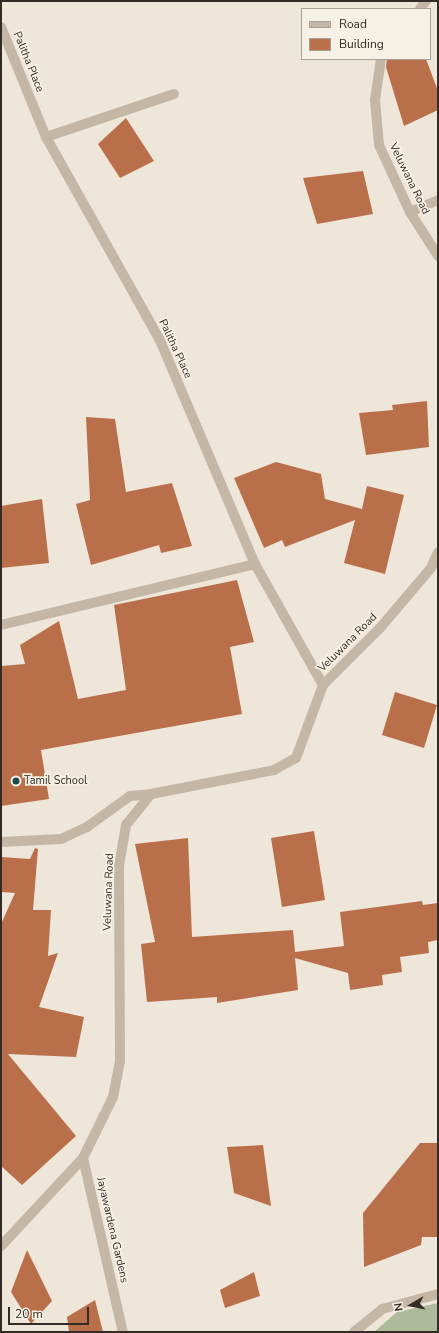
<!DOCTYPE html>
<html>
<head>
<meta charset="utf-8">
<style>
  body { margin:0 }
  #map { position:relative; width:439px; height:1333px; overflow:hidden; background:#eee6d9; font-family:"Nunito Sans",sans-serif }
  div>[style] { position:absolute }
  .green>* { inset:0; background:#aebb9b }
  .building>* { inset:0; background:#ba6f4b }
  .minor>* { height:10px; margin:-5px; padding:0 5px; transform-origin:5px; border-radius:5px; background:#c5b7a6 }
  .dots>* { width:11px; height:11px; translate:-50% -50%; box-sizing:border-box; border:2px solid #f7f0e4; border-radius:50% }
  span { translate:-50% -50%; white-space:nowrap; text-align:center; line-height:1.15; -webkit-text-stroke:3.5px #f7f0e4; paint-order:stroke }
  .street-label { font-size:11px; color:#322b26 }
  .poi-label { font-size:11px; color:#322b26 }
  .left { translate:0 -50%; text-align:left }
  .frame { position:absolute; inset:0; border:2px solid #322b26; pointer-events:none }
  .legend { position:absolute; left:301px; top:8px; width:130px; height:52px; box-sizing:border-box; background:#f7f0e4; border:1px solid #a8a198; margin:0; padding:5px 7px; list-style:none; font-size:12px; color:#322b26 }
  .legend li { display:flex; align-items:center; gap:8px; height:20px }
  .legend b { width:20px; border:1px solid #a8a198 }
  .north { position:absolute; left:391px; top:1285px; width:40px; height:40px; -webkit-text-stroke:3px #f7f0e4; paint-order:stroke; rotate:261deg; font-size:11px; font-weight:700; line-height:16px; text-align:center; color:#322b26 }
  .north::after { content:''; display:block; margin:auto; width:14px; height:18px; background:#322b26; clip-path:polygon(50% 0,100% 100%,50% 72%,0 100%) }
  .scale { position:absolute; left:8px; top:1307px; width:81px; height:18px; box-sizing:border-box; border:2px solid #322b26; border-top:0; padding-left:5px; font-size:12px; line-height:14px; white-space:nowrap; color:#322b26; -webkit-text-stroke:3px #f7f0e4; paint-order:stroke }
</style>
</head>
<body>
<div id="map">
  <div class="green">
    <i style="clip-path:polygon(438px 1303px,438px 1332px,374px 1332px,397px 1312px)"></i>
  </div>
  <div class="building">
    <i style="clip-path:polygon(387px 59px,426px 59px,438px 91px,438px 110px,404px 126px,386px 67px)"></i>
    <i style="clip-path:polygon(126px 118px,154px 161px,120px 178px,98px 144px)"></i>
    <i style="clip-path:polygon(363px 171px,373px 214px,317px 224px,303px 178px)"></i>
    <i style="clip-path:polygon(427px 401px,429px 447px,366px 455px,359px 413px,393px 410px,392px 405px)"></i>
    <i style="clip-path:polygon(86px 417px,115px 419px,126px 492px,172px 483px,192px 546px,161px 553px,159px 545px,91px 565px,76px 504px,90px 500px)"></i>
    <i style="clip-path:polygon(276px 462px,321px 474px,325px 499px,362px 509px,367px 486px,404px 495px,385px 574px,344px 563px,355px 520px,285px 547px,282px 540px,264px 548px,234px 478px)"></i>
    <i style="clip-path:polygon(42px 499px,49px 563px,1px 568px,1px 506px)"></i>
    <i style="clip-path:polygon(237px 580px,254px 642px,230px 647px,242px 714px,41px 750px,49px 799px,1px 806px,1px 666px,25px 664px,20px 645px,59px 621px,78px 699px,126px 690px,114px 605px)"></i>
    <i style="clip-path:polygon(395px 692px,437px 705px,424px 748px,382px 735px)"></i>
    <i style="clip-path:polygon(314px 831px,325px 900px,282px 907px,271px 838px)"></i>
    <i style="clip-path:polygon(188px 838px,192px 937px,293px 930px,295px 952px,344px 946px,340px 912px,422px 901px,423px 905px,438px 903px,438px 940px,428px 942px,429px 953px,400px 957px,402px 972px,382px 975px,383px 985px,350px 990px,348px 973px,295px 958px,298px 990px,217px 1003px,217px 997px,147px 1002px,141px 944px,155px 942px,135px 844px)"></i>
    <i style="clip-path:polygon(35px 848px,38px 849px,33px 910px,51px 910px,48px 956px,58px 953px,39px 1007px,84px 1017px,76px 1057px,8px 1054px,76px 1136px,22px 1185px,1px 1166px,1px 924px,15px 893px,1px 892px,1px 857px,30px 859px)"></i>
    <i style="clip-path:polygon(420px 1143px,438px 1143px,438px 1237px,422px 1237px,421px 1245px,364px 1267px,363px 1213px)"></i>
    <i style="clip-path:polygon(263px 1145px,271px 1206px,234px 1193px,227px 1147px)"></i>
    <i style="clip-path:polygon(27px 1250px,52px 1301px,31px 1324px,11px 1292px)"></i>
    <i style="clip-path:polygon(254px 1272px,260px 1296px,225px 1308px,220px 1290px)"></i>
    <i style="clip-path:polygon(95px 1300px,103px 1332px,69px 1332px,67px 1317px)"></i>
  </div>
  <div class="minor">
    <i style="left:420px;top:9px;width:10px;rotate:-53deg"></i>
    <i style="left:1px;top:27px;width:119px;rotate:67.8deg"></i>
    <i style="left:46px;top:137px;width:231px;rotate:60.7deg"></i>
    <i style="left:159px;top:338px;width:246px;rotate:67deg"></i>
    <i style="left:255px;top:564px;width:139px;rotate:60.7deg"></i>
    <i style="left:381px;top:59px;width:41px;rotate:98.3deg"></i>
    <i style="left:375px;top:100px;width:45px;rotate:84.9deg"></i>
    <i style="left:379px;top:145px;width:74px;rotate:65.2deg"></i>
    <i style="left:410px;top:212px;width:52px;rotate:57.5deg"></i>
    <i style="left:46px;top:137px;width:135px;rotate:-18.6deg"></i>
    <i style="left:410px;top:212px;width:30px;rotate:-23deg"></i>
    <i style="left:1px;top:625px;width:261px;rotate:-13.5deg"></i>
    <i style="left:1px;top:842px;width:60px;rotate:-2.9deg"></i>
    <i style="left:61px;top:839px;width:29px;rotate:-25deg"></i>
    <i style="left:87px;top:827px;width:53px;rotate:-35.8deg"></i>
    <i style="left:130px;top:796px;width:21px;rotate:-5deg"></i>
    <i style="left:83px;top:1158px;width:179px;rotate:77.1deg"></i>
    <i style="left:1px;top:1246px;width:120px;rotate:-47deg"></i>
    <i style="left:83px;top:1158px;width:68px;rotate:-63.8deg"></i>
    <i style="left:113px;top:1097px;width:37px;rotate:-79deg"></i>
    <i style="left:120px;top:1061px;width:195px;rotate:-90.3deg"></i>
    <i style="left:119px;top:866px;width:42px;rotate:-80.3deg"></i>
    <i style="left:126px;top:825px;width:40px;rotate:-51deg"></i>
    <i style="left:151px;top:794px;width:125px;rotate:-11deg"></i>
    <i style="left:274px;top:770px;width:25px;rotate:-29deg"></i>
    <i style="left:296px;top:758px;width:78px;rotate:-69.7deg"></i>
    <i style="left:323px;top:685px;width:81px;rotate:-45deg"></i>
    <i style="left:380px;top:628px;width:79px;rotate:-49.6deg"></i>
    <i style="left:431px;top:568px;width:17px;rotate:-66deg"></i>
    <i style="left:354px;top:1332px;width:36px;rotate:-39deg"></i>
    <i style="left:382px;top:1309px;width:58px;rotate:-15deg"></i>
  </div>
  <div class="dots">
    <i style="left:16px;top:781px;background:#20484f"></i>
  </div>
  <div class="street-label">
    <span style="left:28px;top:62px;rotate:68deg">Palitha Place</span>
    <span style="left:409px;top:179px;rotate:64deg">Veluwana Road</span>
    <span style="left:175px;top:349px;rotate:65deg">Palitha Place</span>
    <span style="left:348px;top:643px;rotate:-45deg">Veluwana Road</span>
    <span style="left:109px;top:892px;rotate:-88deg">Veluwana Road</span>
    <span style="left:112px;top:1230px;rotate:77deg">Jayawardena Gardens</span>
  </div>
  <div class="poi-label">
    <span class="left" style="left:24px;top:781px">Tamil School</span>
  </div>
  <div class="frame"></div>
  <ul class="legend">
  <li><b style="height:5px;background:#c5b7a6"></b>Road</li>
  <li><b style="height:11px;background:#ba6f4b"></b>Building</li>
  </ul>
  <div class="north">N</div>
  <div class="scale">20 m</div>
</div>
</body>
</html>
